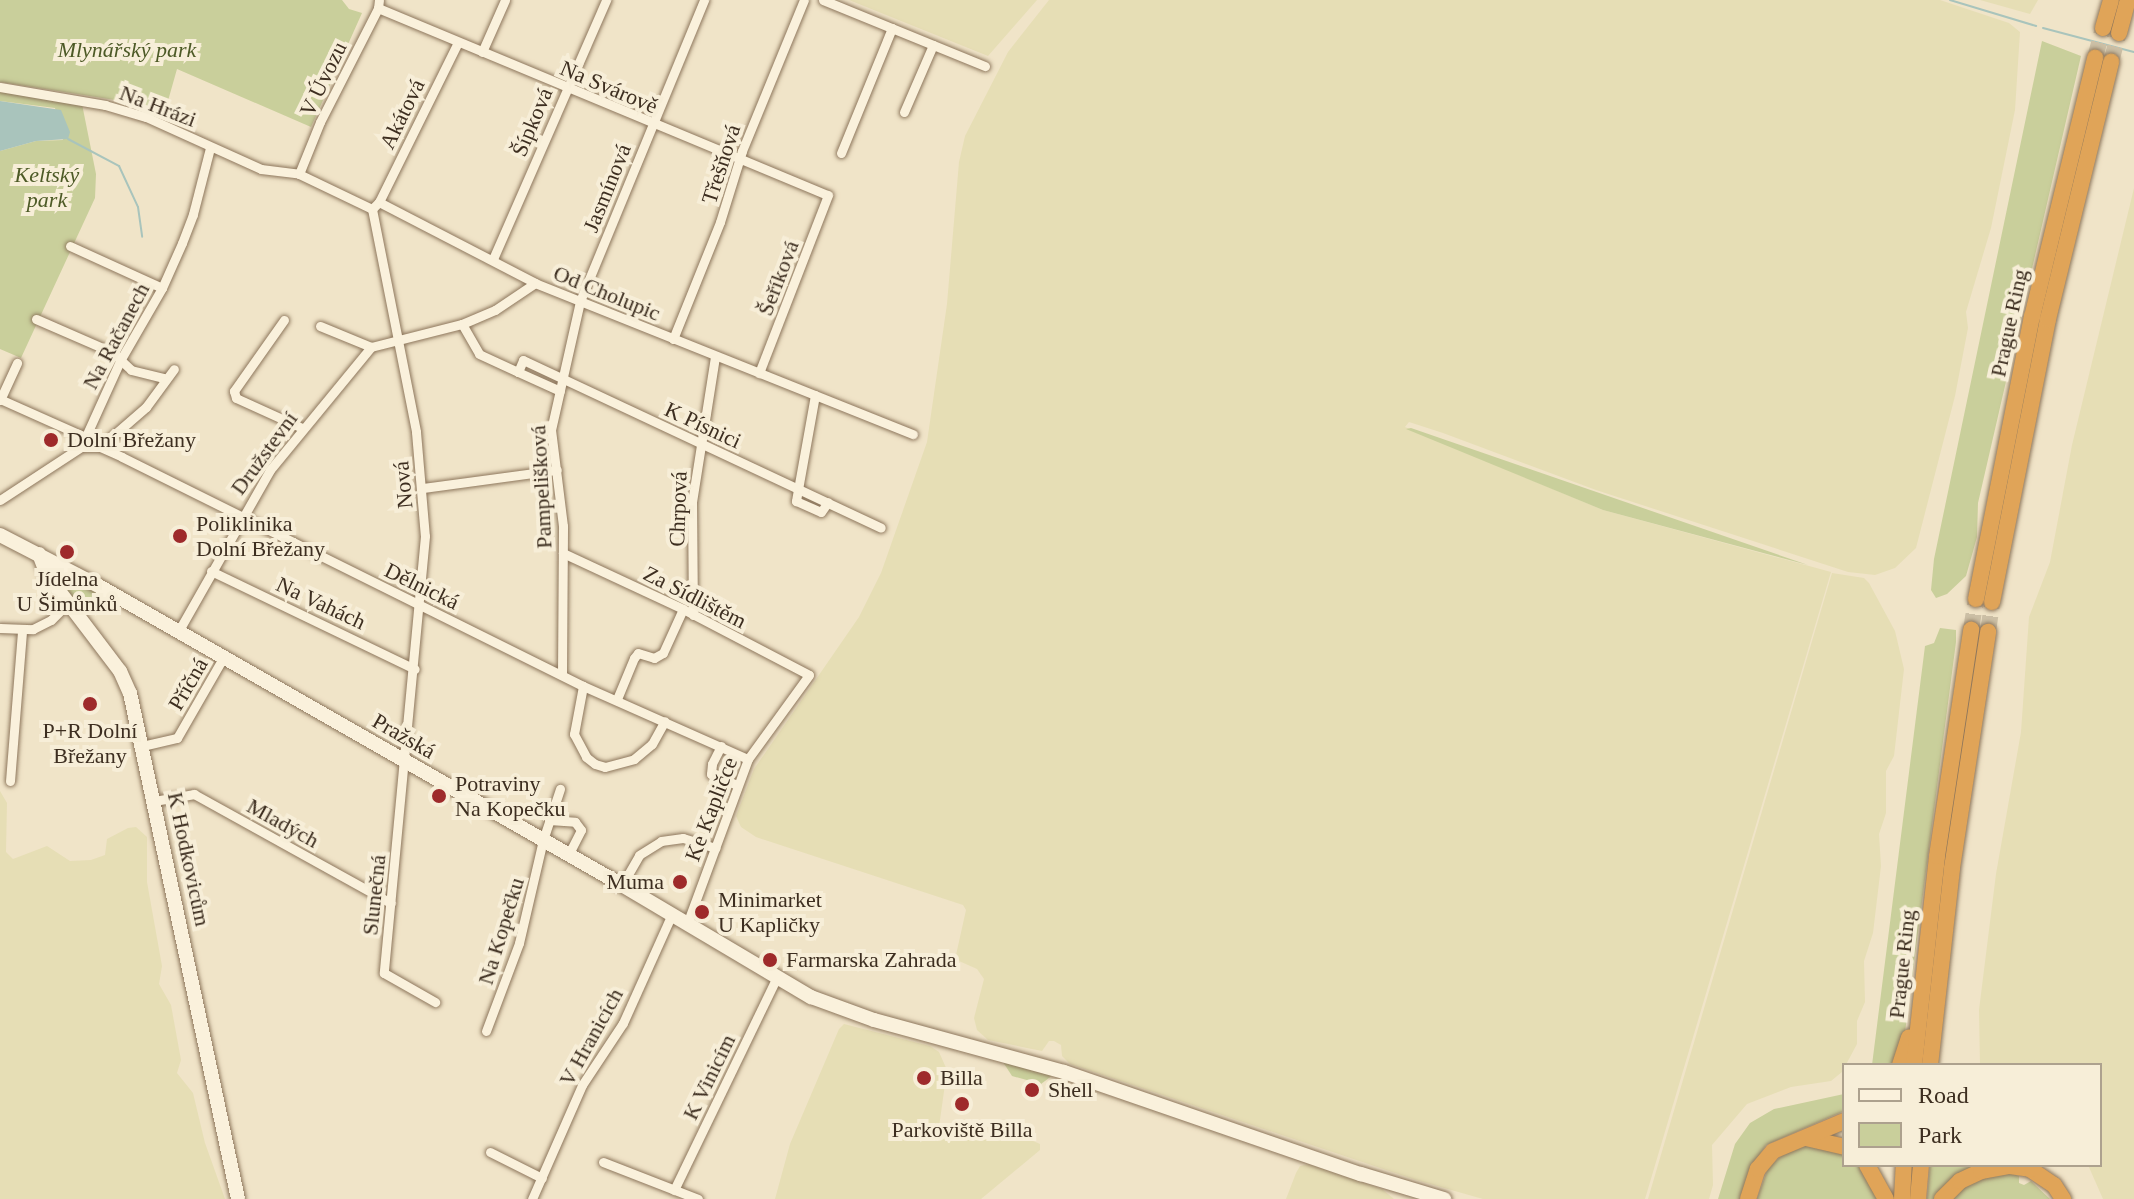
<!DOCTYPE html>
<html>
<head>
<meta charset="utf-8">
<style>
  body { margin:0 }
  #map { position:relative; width:2134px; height:1199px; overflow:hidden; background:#f0e4c8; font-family:Georgia,serif }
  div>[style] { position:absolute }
  .farmland>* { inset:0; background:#e6deb5 }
  .green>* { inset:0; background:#c9cf9b }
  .water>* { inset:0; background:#a9c4bc }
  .stream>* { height:2px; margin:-1px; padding:0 1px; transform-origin:1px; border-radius:1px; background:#a9c4bc }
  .highway-tunnel>* { height:16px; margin-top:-8px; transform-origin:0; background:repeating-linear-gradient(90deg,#ccc0a6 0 16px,transparent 0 24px) }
  .roads { filter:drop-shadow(0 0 2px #8d765c) drop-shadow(0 0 2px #8d765c) }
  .street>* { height:9px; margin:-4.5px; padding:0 4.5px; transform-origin:4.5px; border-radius:4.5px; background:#faf1dc }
  .secondary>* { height:14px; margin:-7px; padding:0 7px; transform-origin:7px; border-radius:7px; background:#faf1dc }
  .highway>* { height:16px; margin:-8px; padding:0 8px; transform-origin:8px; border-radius:8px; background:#e0a458 }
  .dots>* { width:22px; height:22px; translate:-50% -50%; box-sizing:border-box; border:4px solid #f7eed8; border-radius:50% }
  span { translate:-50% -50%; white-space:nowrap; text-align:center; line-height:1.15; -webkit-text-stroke:8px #f7eed8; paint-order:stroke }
  .park-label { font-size:22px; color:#4d5a26; font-style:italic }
  .street-label { font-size:22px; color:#3d2e20 }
  .poi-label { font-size:22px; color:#3d2e20 }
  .left { translate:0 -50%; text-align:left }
  .right { translate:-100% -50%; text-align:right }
  .legend { position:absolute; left:1842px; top:1063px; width:260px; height:104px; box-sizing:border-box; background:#f7eed8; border:2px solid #ada18e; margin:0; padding:10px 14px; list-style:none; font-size:24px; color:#3d2e20 }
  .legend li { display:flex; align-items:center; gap:16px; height:40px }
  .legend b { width:40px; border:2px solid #ada18e }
</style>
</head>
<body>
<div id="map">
  <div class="farmland">
    <i style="clip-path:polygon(849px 0,1037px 0,988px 56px)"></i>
    <i style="clip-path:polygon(1049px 0,1940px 0,2009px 23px,2020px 32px,2015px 110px,1991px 228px,1966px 312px,1968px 328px,1955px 396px,1916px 548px,1895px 568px,1875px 575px,1848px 572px,1596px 490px,1443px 433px,1409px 422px,1405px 427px,1603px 510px,1831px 572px,1645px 1199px,1483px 1199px,1416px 1180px,1070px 1064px,1062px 1056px,1061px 1045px,1054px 1041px,1049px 1041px,1042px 1051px,988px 1040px,977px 1030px,974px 1018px,984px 979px,977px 969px,959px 961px,956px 955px,966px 910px,963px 905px,756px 837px,741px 827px,736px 816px,754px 769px,859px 617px,881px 573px,927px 442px,947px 304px,959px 162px,965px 136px,1008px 52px)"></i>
    <i style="clip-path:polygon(1980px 0,2038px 0,2030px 14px)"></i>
    <i style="clip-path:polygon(2134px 188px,2134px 1199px,2103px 1199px,2088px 1165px,2100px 1165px,2100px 1065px,1980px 1065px,1979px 1010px,1996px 874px,2021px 732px,2029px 617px,2050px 562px,2072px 445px)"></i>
    <i style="clip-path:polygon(1832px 573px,1864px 578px,1869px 583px,1895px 631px,1904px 669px,1894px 756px,1886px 771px,1886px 813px,1879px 834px,1881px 866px,1873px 933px,1864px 961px,1865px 1002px,1857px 1021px,1857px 1044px,1842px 1072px,1831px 1081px,1791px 1087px,1747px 1104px,1712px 1145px,1713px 1185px,1709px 1199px,1648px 1199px)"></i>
    <i style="clip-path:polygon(0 791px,7px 803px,6px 852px,13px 859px,47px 846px,70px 861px,91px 860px,105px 855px,107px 839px,128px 828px,136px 827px,147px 837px,147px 882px,162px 966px,159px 984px,171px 1005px,181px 1060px,177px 1073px,193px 1093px,205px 1143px,225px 1199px,0 1199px)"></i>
    <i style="clip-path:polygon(844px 1024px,930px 1046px,939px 1052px,947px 1070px,938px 1134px,941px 1138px,1031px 1140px,1040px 1144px,1040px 1150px,981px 1199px,775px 1199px,790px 1144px,839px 1029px)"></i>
    <i style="clip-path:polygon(1309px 1164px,1382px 1189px,1394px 1199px,1286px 1199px,1296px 1173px,1300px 1166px)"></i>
  </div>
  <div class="green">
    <i style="clip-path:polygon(0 0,342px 0,349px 9px,362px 13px,311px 127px,177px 69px,164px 115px,115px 100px,0 82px)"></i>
    <i style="clip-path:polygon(2042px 41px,2081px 56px,1978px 503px,1977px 537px,1966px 576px,1947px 594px,1936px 598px,1931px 590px,1934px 559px)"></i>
    <i style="clip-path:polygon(0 92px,82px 104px,96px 174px,95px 198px,21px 358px,0 349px,0 151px,36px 141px,63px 140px,55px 108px,0 101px)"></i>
    <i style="clip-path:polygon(1411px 428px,1808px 565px,1603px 510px,1406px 429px)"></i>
    <i style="clip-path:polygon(57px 571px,97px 593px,84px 613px,55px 576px)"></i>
    <i style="clip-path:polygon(1940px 628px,1956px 630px,1956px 642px,1905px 1032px,1894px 1065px,1872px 1065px,1925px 646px,1934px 643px)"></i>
    <i style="clip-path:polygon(1001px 1059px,1053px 1075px,1041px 1084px,1012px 1076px)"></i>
    <i style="clip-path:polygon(1844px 1094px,1844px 1111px,1766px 1145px,1751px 1168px,1744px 1199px,1718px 1199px,1735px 1144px,1750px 1123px,1774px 1109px)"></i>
    <i style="clip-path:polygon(1803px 1145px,1844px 1154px,1844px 1165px,1860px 1166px,1878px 1199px,1757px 1199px,1768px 1168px,1786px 1152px)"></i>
    <i style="clip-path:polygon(1930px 1165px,1979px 1165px,1936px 1199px,1927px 1199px)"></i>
    <i style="clip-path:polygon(2010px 1173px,2019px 1176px,2019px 1183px,2024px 1185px,2031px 1181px,2050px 1199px,1951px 1199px,1973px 1180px)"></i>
  </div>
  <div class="water">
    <i style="clip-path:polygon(0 101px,61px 110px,70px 132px,68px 139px,36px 141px,0 151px)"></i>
  </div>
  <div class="stream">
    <i style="left:1950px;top:0;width:90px;rotate:16.8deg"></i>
    <i style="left:2043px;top:28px;width:94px;rotate:14.8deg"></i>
    <i style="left:68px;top:139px;width:58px;rotate:27.9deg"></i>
    <i style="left:119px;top:166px;width:45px;rotate:65.1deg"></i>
    <i style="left:138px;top:207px;width:30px;rotate:82deg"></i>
  </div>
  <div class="highway-tunnel">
    <i style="left:2095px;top:58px;width:31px;rotate:-75deg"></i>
    <i style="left:2111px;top:62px;width:30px;rotate:-75deg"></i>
    <i style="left:1971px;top:630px;width:31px;rotate:-81deg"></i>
    <i style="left:1988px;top:632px;width:30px;rotate:-82deg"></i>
  </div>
  <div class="roads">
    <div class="street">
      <i style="left:823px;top:0;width:175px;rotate:22.2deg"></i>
      <i style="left:378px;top:8px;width:487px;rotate:22.6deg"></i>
      <i style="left:828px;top:195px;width:191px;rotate:111.2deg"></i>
      <i style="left:482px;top:52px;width:57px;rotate:-66.1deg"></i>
      <i style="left:0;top:87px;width:107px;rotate:9.7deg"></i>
      <i style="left:105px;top:105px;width:43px;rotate:16.3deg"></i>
      <i style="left:146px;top:117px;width:126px;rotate:24.3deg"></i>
      <i style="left:261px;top:169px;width:38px;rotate:7deg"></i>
      <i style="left:904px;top:112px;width:73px;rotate:-66.6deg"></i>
      <i style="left:841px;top:153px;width:135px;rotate:-67.8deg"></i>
      <i style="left:299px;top:174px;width:81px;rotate:25.6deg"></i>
      <i style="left:372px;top:209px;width:10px;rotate:-45deg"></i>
      <i style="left:379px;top:202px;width:176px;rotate:27.4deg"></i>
      <i style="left:535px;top:283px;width:407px;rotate:21.8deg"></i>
      <i style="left:299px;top:174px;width:56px;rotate:-68deg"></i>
      <i style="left:320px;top:122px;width:128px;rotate:-63deg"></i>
      <i style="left:378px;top:8px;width:8px;rotate:-83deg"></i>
      <i style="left:379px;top:202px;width:178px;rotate:-63.7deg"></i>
      <i style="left:372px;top:209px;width:227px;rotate:78.8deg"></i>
      <i style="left:416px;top:432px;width:104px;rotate:85.1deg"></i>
      <i style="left:425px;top:536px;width:439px;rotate:95.4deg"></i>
      <i style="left:384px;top:973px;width:59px;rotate:29.6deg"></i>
      <i style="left:70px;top:246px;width:101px;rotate:24.5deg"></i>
      <i style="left:493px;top:259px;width:283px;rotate:-66.4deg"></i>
      <i style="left:36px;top:319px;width:83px;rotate:23.5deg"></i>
      <i style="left:112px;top:352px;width:26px;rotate:43deg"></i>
      <i style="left:131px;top:370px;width:34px;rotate:14deg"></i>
      <i style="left:284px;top:320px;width:87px;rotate:125.2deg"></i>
      <i style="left:234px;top:391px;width:7px;rotate:74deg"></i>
      <i style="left:236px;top:398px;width:72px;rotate:24.4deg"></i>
      <i style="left:462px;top:324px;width:34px;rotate:60deg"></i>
      <i style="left:479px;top:354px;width:43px;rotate:24.8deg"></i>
      <i style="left:518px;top:372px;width:13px;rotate:-67deg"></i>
      <i style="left:523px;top:360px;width:395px;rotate:25.1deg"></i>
      <i style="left:320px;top:326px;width:55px;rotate:22.4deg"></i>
      <i style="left:371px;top:347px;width:94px;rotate:-14.2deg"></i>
      <i style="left:462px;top:324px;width:36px;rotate:-23deg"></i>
      <i style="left:495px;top:310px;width:48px;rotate:-34deg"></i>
      <i style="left:673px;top:339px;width:126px;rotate:-68.1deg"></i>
      <i style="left:720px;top:222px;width:74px;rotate:-72.8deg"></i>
      <i style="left:742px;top:151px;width:163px;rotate:-67.7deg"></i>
      <i style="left:518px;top:372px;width:46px;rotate:24.3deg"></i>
      <i style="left:815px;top:395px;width:108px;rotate:100.2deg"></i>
      <i style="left:796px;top:501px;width:27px;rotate:24deg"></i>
      <i style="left:821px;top:512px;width:12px;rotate:-55deg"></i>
      <i style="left:0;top:399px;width:93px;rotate:24.1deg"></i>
      <i style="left:0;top:400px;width:41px;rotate:-65.3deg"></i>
      <i style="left:81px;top:447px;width:19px"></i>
      <i style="left:100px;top:447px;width:24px;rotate:24deg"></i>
      <i style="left:122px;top:457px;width:515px;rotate:26.42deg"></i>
      <i style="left:583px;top:686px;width:180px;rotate:23.9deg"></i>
      <i style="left:100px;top:447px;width:61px;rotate:-41deg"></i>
      <i style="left:146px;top:407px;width:47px;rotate:-53.6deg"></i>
      <i style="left:423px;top:488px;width:135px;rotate:-7.7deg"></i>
      <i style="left:0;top:500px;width:97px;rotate:-33.2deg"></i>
      <i style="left:81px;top:447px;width:97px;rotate:-65.6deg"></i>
      <i style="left:121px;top:359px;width:82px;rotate:-60deg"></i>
      <i style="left:162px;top:288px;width:49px;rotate:-66deg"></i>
      <i style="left:182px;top:243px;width:31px;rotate:-69deg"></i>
      <i style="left:193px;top:214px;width:68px;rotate:-75.6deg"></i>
      <i style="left:563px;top:553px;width:132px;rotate:25deg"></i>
      <i style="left:683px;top:609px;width:142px;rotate:27.6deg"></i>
      <i style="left:809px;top:675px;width:104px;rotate:126deg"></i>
      <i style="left:748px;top:759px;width:176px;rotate:110.3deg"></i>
      <i style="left:211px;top:571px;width:226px;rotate:25.7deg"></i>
      <i style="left:693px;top:615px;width:113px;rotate:-90.5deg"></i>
      <i style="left:692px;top:502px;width:148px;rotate:-81deg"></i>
      <i style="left:0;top:628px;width:33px;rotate:2deg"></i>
      <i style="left:33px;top:629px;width:20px;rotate:-27deg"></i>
      <i style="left:51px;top:620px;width:24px;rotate:-45deg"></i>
      <i style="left:178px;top:632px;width:186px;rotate:-60.4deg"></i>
      <i style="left:270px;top:470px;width:159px;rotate:-50.6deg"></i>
      <i style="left:562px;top:674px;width:148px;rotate:-89.6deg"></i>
      <i style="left:563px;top:526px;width:97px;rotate:-97.1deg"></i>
      <i style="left:551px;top:430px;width:132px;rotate:-77.3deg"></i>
      <i style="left:580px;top:301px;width:326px;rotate:-67.6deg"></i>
      <i style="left:583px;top:686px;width:49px;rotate:100.6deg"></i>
      <i style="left:574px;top:734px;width:26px;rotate:62deg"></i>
      <i style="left:586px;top:757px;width:11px;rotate:38deg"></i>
      <i style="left:595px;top:764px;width:10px;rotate:17deg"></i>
      <i style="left:605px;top:767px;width:30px;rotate:-15deg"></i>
      <i style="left:634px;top:759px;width:23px;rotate:-40deg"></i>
      <i style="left:652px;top:744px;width:26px;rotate:-61deg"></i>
      <i style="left:617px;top:699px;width:44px;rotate:-67.5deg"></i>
      <i style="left:634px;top:658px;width:6px;rotate:-51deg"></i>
      <i style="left:638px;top:653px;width:17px;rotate:17deg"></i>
      <i style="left:654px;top:658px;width:10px;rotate:-29deg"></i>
      <i style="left:663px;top:653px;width:48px;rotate:-65.6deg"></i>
      <i style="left:142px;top:746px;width:36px;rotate:-13deg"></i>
      <i style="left:177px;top:738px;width:92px;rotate:-60.1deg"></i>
      <i style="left:721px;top:746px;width:20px;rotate:117deg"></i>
      <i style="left:712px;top:764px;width:10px;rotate:96deg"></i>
      <i style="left:711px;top:774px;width:28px;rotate:23deg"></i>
      <i style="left:10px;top:781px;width:150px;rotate:-85.4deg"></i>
      <i style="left:154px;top:801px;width:41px;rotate:-9.9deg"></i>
      <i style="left:194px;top:794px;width:225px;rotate:29deg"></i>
      <i style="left:549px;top:820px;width:26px;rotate:4deg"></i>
      <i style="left:575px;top:822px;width:10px;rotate:53deg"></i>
      <i style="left:581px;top:830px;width:27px;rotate:117deg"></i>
      <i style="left:622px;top:885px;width:34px;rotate:-60deg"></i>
      <i style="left:639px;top:855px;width:26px;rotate:-32deg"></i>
      <i style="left:661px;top:841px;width:22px;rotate:-8deg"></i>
      <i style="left:683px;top:838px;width:34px;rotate:17deg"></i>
      <i style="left:486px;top:1031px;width:94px;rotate:-69.4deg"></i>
      <i style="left:519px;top:943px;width:106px;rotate:-76.9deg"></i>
      <i style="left:543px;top:840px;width:54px;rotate:-71.6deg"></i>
      <i style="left:490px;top:1152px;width:58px;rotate:26.6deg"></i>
      <i style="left:603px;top:1162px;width:102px;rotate:21.3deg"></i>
      <i style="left:674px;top:1190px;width:234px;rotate:-64.2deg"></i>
      <i style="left:532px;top:1199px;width:124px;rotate:-66.3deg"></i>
      <i style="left:582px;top:1085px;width:74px;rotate:-56.5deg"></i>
      <i style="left:623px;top:1023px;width:120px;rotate:-65.8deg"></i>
    </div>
    <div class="secondary">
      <i style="left:0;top:535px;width:111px;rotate:27.3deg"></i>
      <i style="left:99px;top:586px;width:602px;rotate:29.76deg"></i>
      <i style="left:622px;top:885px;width:220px;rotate:30.7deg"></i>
      <i style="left:811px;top:997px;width:67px;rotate:20.1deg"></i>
      <i style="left:874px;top:1020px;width:197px;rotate:15.3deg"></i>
      <i style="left:1064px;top:1072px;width:314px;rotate:19deg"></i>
      <i style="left:1361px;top:1174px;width:87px;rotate:16.8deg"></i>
      <i style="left:39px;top:554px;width:22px;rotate:69deg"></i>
      <i style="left:47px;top:575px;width:121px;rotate:52.8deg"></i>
      <i style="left:120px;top:671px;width:24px;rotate:66deg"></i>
      <i style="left:130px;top:693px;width:517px;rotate:77.95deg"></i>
    </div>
    <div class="highway">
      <i style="left:2103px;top:28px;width:29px;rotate:-74deg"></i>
      <i style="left:2119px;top:33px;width:34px;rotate:-75deg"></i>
      <i style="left:1976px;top:599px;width:288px;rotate:-78.8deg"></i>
      <i style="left:2032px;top:317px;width:267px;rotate:-76.3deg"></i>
      <i style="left:1992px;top:602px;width:288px;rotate:-78.8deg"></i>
      <i style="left:2048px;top:319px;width:265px;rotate:-76.2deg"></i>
      <i style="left:1900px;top:1065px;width:29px;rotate:-72deg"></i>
      <i style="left:1914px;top:1065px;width:210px;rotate:-83.7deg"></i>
      <i style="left:1937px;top:856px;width:229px;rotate:-81.4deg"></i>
      <i style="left:1930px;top:1065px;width:198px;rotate:-83.6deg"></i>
      <i style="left:1952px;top:868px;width:239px;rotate:-81.3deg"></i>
      <i style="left:1806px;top:1138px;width:39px;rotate:13deg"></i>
      <i style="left:1867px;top:1165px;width:39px;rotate:61deg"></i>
      <i style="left:2024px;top:1165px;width:36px;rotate:34deg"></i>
      <i style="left:2054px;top:1185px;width:17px;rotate:57deg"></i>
      <i style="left:1748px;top:1199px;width:32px;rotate:-72deg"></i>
      <i style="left:1758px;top:1169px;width:23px;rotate:-50deg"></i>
      <i style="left:1773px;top:1151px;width:77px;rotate:-22.9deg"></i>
      <i style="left:1902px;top:1199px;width:34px;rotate:-87deg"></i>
      <i style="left:1918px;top:1199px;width:34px;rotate:-85deg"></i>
      <i style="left:1942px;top:1199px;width:25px;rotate:-45deg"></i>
      <i style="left:1960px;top:1181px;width:23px;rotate:-25deg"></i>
      <i style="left:1981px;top:1171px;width:29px;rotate:-10deg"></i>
      <i style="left:2010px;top:1166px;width:22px;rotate:8deg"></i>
    </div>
  </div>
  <div class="dots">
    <i style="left:51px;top:440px;background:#9e2a2b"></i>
    <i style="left:180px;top:536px;background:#9e2a2b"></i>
    <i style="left:67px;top:552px;background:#9e2a2b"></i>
    <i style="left:90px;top:704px;background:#9e2a2b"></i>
    <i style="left:439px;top:796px;background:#9e2a2b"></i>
    <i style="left:680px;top:882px;background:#9e2a2b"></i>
    <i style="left:702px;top:912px;background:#9e2a2b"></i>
    <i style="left:770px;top:960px;background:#9e2a2b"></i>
    <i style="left:924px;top:1078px;background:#9e2a2b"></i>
    <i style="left:1032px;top:1090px;background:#9e2a2b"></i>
    <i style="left:962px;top:1104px;background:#9e2a2b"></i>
  </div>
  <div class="park-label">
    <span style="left:127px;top:50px">Mlynářský park</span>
    <span style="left:47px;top:187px">Keltský<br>park</span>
  </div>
  <div class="street-label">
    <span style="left:323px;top:79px;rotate:-64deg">V Úvozu</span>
    <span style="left:609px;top:87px;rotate:23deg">Na Svárově</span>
    <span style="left:158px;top:106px;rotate:21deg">Na Hrázi</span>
    <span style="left:402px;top:114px;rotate:-64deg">Akátová</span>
    <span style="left:532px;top:122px;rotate:-67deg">Šípková</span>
    <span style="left:721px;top:164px;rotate:-72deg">Třešňová</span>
    <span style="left:607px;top:188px;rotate:-68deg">Jasmínová</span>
    <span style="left:778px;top:278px;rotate:-69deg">Šeříková</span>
    <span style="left:607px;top:293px;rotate:22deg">Od Cholupic</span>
    <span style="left:2009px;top:323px;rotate:-78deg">Prague Ring</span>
    <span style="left:116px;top:336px;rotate:-62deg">Na Račanech</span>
    <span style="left:703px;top:425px;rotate:25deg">K Písnici</span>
    <span style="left:264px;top:453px;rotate:-54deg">Družstevní</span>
    <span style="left:403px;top:485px;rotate:-95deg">Nová</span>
    <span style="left:541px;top:487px;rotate:-93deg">Pampelišková</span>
    <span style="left:678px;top:509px;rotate:-88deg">Chrpová</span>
    <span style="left:422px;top:586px;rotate:26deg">Dělnická</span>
    <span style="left:695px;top:597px;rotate:27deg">Za Sídlištěm</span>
    <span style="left:321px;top:603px;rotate:25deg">Na Vahách</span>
    <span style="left:188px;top:684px;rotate:-60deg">Příčná</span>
    <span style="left:404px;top:736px;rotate:30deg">Pražská</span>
    <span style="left:711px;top:809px;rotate:-69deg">Ke Kapličce</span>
    <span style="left:283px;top:823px;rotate:29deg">Mladých</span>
    <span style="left:189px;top:859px;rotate:78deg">K Hodkovicům</span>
    <span style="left:374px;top:895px;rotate:-84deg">Slunečná</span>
    <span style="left:501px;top:931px;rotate:-73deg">Na Kopečku</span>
    <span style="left:1902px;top:964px;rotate:-84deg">Prague Ring</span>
    <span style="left:591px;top:1037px;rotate:-61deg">V Hranicích</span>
    <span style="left:709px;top:1077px;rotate:-64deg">K Vinicím</span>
  </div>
  <div class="poi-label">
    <span class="left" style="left:67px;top:440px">Dolní Břežany</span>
    <span class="left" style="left:196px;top:536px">Poliklinika<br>Dolní Břežany</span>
    <span style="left:67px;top:591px">Jídelna<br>U Šimůnků</span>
    <span style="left:90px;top:743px">P+R Dolní<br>Břežany</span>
    <span class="left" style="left:455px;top:796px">Potraviny<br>Na Kopečku</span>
    <span class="right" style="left:664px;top:882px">Muma</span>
    <span class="left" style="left:718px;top:912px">Minimarket<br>U Kapličky</span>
    <span class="left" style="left:786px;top:960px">Farmarska Zahrada</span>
    <span class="left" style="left:940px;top:1078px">Billa</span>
    <span class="left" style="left:1048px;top:1090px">Shell</span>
    <span style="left:962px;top:1130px">Parkoviště Billa</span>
  </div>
  <ul class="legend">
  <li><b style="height:10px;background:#faf1dc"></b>Road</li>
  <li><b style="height:22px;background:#c9cf9b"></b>Park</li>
  </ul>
</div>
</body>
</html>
